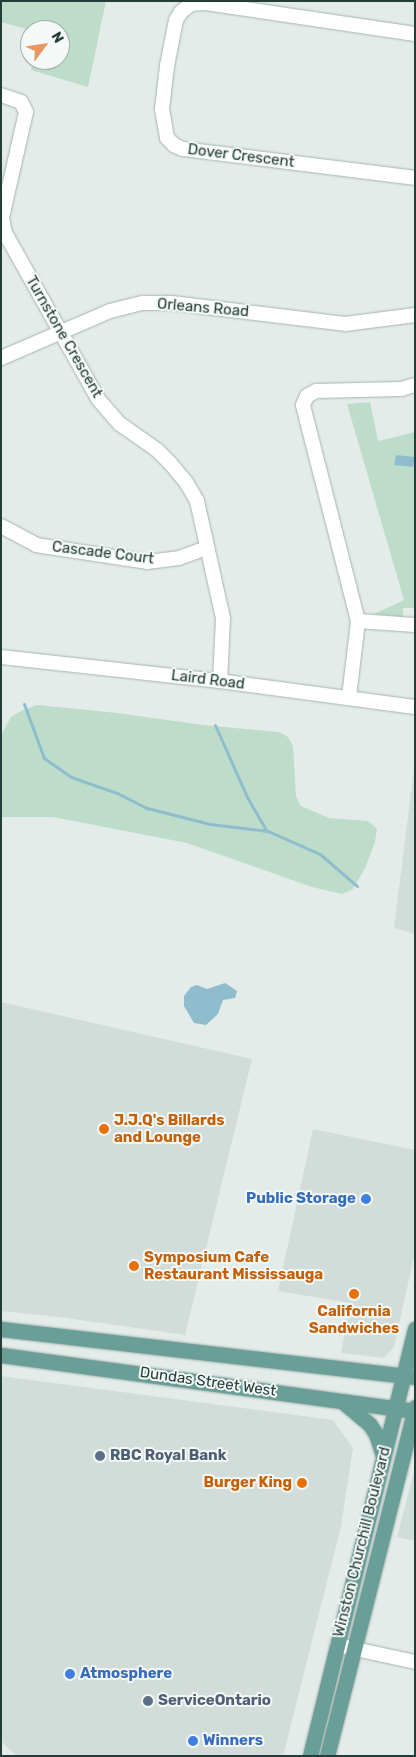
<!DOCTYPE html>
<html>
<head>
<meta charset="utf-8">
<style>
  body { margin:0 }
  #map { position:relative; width:416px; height:1757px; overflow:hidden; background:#e3ece9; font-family:Rubik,sans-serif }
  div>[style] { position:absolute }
  .built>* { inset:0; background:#d2dcd9 }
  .green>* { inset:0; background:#bedcca }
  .water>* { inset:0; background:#8fbdce }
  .stream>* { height:3px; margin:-1.5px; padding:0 1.5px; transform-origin:1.5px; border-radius:1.5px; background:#8fbdce }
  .roads { filter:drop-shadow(0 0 1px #a6b4b1) drop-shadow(0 0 1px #a6b4b1) }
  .minor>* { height:14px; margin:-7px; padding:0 7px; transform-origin:7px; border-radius:7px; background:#fff }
  .major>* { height:15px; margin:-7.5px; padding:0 7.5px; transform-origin:7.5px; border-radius:7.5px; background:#6a9f98 }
  .dots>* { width:14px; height:14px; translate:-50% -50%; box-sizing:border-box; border:2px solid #f4f9f7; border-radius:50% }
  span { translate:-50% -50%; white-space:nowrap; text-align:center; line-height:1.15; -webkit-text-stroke:4px #f4f9f7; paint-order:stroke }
  .street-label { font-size:15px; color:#243d39 }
  .food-label { font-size:15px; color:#c56008; font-weight:700 }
  .left { translate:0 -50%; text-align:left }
  .right { translate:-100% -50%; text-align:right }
  .shop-label { font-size:15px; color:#366cbe; font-weight:700 }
  .service-label { font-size:15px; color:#4e5e75; font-weight:700 }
  .frame { position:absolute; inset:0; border:2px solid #243d39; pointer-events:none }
  .north { position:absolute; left:20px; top:20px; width:50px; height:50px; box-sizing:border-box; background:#f4f9f7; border:1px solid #a1aeab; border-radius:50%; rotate:59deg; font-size:14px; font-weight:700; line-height:20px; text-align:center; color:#243d39 }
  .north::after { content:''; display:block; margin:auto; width:18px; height:22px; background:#eb9563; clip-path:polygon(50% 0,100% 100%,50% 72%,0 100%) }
</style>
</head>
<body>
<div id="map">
  <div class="built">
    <i style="clip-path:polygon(415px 761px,415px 934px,394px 928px)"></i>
    <i style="clip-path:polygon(1px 1002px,252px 1059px,185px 1335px,59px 1317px,1px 1311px)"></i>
    <i style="clip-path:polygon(313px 1129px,415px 1150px,415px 1252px,394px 1347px,384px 1358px,341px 1353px,350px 1303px,278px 1291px)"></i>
    <i style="clip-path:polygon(1px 1376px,333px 1420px,353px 1448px,341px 1526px,283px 1756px,17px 1756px,1px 1741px)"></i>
    <i style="clip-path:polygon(415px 1468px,415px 1541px,397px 1537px)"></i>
  </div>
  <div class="green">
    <i style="clip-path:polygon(1px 1px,106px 1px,88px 87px,31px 70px,33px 60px,60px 60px,60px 30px,30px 30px,1px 22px)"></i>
    <i style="clip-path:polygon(370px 402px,378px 441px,415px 432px,415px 608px,403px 608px,403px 617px,374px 614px,404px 600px,347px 404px)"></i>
    <i style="clip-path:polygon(37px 705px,117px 713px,203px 725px,279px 732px,288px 737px,293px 746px,296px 796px,301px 806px,329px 818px,368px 821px,377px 829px,375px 842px,365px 868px,353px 889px,342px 894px,312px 887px,187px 843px,53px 817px,1px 817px,1px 735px,11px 717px,21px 711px)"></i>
  </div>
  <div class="water">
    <i style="clip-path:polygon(396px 455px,415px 457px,413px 467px,394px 465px)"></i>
    <i style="clip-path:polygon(225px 983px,237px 991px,235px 998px,223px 1000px,218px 1014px,206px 1025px,194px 1023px,184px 1006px,184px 996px,191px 987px,197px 985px,207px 989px)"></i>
  </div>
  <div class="stream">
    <i style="left:24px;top:704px;width:58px;rotate:69.7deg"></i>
    <i style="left:44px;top:758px;width:33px;rotate:35deg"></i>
    <i style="left:71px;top:777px;width:49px;rotate:19.2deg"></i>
    <i style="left:117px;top:793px;width:34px;rotate:27deg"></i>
    <i style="left:147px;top:808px;width:65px;rotate:14.3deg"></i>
    <i style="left:210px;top:824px;width:58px;rotate:6.9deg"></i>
    <i style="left:268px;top:831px;width:57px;rotate:23.9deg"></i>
    <i style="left:320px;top:854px;width:49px;rotate:40.9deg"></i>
    <i style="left:215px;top:725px;width:79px;rotate:66deg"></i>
    <i style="left:247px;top:797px;width:39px;rotate:60deg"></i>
  </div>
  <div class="roads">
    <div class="minor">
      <i style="left:415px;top:34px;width:213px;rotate:-171.6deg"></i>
      <i style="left:204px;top:3px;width:13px;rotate:176deg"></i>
      <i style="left:191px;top:4px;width:13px;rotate:141deg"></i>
      <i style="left:181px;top:12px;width:9px;rotate:122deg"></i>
      <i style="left:176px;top:20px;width:47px;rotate:101.1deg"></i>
      <i style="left:167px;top:66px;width:43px;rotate:96.6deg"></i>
      <i style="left:162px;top:109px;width:29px;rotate:80deg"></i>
      <i style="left:167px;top:138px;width:10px;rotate:45deg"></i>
      <i style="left:174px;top:145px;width:10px;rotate:24deg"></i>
      <i style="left:183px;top:149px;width:234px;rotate:7.1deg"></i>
      <i style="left:1px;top:95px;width:21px;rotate:19deg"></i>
      <i style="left:21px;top:102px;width:11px;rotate:63deg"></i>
      <i style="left:26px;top:112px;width:109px;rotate:102.8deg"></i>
      <i style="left:2px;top:218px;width:15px;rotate:79deg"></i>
      <i style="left:5px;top:233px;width:190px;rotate:60.7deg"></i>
      <i style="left:98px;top:399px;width:33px;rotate:49deg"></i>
      <i style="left:120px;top:424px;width:45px;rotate:35.1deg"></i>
      <i style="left:157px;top:450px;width:18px;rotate:45deg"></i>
      <i style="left:170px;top:463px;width:25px;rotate:50deg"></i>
      <i style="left:186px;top:482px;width:22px;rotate:60deg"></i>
      <i style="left:197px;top:501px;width:120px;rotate:77.5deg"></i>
      <i style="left:223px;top:618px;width:63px;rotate:92.7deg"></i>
      <i style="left:1px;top:358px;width:119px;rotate:-23.3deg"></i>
      <i style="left:110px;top:311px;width:34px;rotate:-14deg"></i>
      <i style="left:143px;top:303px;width:29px"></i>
      <i style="left:172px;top:303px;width:174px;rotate:6.9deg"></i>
      <i style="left:345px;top:324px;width:71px;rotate:-7.3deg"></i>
      <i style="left:1px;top:526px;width:40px;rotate:28deg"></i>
      <i style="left:36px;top:545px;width:112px;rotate:8.7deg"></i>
      <i style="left:147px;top:562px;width:32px;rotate:-7deg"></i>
      <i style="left:179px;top:558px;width:30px;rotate:-20deg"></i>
      <i style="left:358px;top:621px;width:57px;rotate:4deg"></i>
      <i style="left:1px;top:657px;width:220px;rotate:6.3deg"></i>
      <i style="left:220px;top:681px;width:197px;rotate:7.6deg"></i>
      <i style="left:349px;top:697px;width:77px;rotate:-83.2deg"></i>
      <i style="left:358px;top:621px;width:223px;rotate:-104.3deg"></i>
      <i style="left:303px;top:405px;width:10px;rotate:-66deg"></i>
      <i style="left:307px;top:396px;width:10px;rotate:-29deg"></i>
      <i style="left:316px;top:391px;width:85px;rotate:-1.3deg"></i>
      <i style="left:401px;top:389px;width:15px;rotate:-16deg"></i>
      <i style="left:337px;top:1645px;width:80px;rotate:12.3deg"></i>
    </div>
    <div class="major">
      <i style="left:1px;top:1329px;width:417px;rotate:6.6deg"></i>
      <i style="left:1px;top:1355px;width:418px;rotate:7.7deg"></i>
      <i style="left:343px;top:1402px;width:35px;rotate:40deg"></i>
      <i style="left:370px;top:1425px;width:11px;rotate:56deg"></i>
      <i style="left:376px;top:1434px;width:23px;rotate:72deg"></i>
      <i style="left:310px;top:1756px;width:440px;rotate:-76.2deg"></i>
      <i style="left:327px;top:1756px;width:360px;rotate:-75.8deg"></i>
    </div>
  </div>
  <div class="dots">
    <i style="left:104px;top:1129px;background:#e8710a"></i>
    <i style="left:366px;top:1199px;background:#3f7fe0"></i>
    <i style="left:134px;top:1266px;background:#e8710a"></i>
    <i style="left:354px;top:1294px;background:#e8710a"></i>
    <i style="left:100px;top:1456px;background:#5c6f8a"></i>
    <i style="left:302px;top:1483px;background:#e8710a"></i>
    <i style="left:70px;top:1674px;background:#3f7fe0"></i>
    <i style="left:148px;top:1701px;background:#5c6f8a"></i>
    <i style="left:193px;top:1741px;background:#3f7fe0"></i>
  </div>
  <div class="street-label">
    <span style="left:241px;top:156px;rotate:7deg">Dover Crescent</span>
    <span style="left:203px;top:308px;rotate:5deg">Orleans Road</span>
    <span style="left:64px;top:337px;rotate:60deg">Turnstone Crescent</span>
    <span style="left:103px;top:553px;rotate:7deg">Cascade Court</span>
    <span style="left:208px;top:680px;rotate:7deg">Laird Road</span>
    <span style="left:208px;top:1382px;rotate:8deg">Dundas Street West</span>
    <span style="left:362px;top:1542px;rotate:-76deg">Winston Churchill Boulevard</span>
  </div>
  <div class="food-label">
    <span class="left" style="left:114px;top:1129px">J.J.Q's Billards<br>and Lounge</span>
    <span class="left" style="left:144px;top:1266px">Symposium Cafe<br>Restaurant Mississauga</span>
    <span style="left:354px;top:1320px">California<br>Sandwiches</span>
    <span class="right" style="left:292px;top:1483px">Burger King</span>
  </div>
  <div class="shop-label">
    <span class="right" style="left:356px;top:1199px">Public Storage</span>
    <span class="left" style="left:80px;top:1674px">Atmosphere</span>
    <span class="left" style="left:203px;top:1741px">Winners</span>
  </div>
  <div class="service-label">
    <span class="left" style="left:110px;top:1456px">RBC Royal Bank</span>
    <span class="left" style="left:158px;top:1701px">ServiceOntario</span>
  </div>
  <div class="frame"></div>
  <div class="north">N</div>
</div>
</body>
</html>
